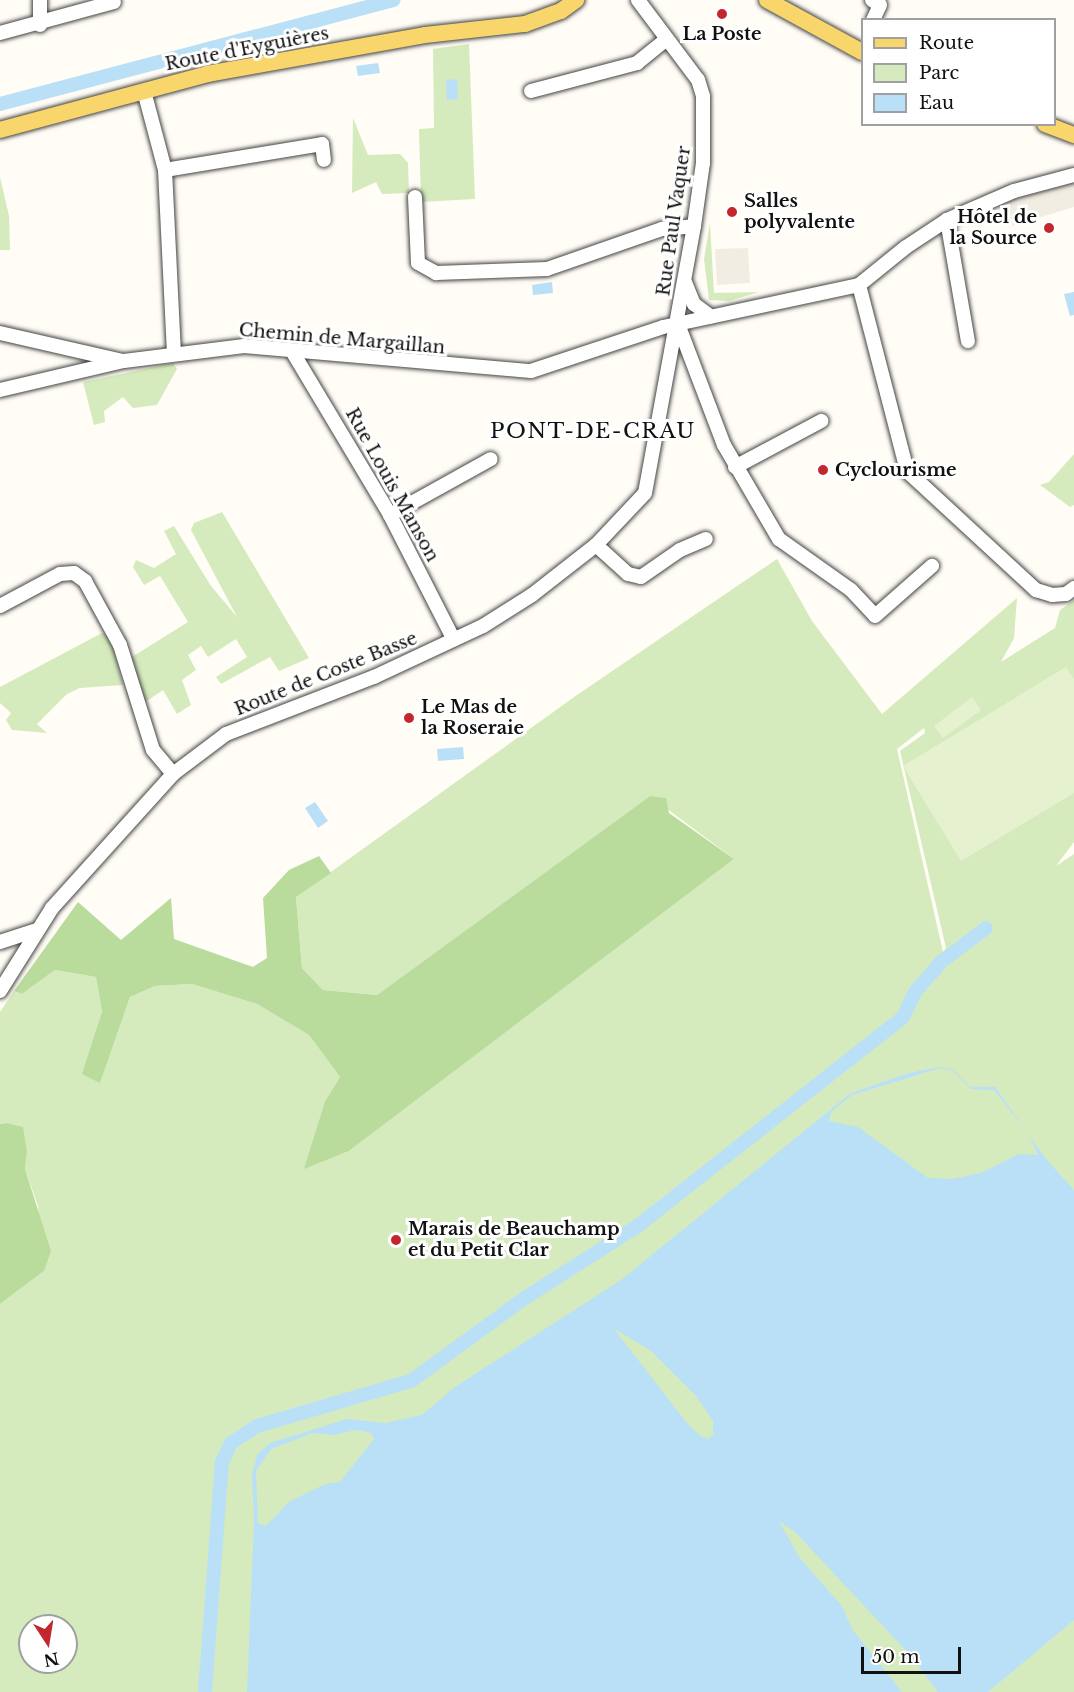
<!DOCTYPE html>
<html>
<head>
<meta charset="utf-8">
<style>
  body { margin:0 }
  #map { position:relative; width:1074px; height:1692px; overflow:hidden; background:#fffdf5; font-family:"Libre Baskerville",serif }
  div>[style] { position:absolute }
  .green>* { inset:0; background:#d5ebbd }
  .forest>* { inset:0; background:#b9dc9c }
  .pitch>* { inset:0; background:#e6f2cf }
  .plaza>* { inset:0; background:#f1ede2 }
  .water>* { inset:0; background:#b9e0f7 }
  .canal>* { height:14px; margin:-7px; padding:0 7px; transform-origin:7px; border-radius:7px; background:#b9e0f7 }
  .roads { filter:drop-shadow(0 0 2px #444) drop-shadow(0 0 2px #444) }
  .minor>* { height:14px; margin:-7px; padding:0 7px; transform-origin:7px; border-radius:7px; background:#fff }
  .major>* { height:16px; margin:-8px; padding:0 8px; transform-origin:8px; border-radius:8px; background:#f9d66b }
  .dots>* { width:16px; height:16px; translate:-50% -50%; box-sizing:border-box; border:3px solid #fff; border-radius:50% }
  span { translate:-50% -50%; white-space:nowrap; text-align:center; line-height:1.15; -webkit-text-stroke:6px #fff; paint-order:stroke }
  .poi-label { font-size:18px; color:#111; font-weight:700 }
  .left { translate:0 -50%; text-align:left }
  .right { translate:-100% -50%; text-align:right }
  .street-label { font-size:18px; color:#111 }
  .quarter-label { font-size:21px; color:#111; letter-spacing:1.5px }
  .legend { position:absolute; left:861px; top:18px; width:195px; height:108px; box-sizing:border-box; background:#fff; border:2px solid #a0a0a0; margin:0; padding:8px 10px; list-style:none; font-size:18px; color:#111 }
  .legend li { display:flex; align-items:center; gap:12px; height:30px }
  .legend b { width:30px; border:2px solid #a0a0a0 }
  .north { position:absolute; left:18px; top:1614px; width:60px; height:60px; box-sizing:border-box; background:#fff; border:2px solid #a0a0a0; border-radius:50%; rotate:168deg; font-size:16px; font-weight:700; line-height:24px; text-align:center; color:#111 }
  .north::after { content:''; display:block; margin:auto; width:21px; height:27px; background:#c4262e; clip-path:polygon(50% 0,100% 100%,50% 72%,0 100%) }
  .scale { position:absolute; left:861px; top:1647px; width:100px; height:27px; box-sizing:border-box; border:3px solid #111; border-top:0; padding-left:8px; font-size:18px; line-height:21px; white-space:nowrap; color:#111; -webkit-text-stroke:4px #fff; paint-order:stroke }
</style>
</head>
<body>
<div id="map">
  <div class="green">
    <i style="clip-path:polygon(469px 44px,475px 199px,421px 202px,419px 129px,434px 128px,433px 49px)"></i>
    <i style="clip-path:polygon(353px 118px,368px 155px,400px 154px,408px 163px,409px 193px,382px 194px,376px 182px,352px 193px)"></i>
    <i style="clip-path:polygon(0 177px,9px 216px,10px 250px,0 250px)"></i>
    <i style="clip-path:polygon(710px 223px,714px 293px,759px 292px,729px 301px,709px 300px,704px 259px)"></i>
    <i style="clip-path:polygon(173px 363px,177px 369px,157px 405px,133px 408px,123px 397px,104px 411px,105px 422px,94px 425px,83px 382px)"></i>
    <i style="clip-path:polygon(1074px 454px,1074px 505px,1070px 507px,1040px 485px,1049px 482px)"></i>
    <i style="clip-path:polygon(222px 512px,309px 658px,279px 671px,270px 657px,221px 684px,216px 677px,247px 657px,236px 639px,208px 657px,201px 646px,188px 655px,196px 670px,182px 680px,191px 705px,177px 714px,163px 690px,144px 703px,132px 657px,188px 622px,160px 576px,144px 585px,133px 567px,136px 560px,154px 568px,176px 554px,164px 531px,174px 526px,211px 586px,237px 617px,191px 530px,194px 523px)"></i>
    <i style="clip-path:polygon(evenodd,777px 559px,812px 621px,882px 714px,1017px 598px,1014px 638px,1001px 662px,1055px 628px,1060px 610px,1074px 600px,1074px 842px,1056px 866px,1074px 854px,1074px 1692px,0 1692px,0 1304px,44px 1271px,38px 1206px,25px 1169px,27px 1152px,6px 1123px,0 1124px,0 1012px,14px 991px,22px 994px,55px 970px,96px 977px,102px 1012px,96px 1037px,100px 1082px,130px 997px,155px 986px,192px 984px,257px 1004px,309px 1035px,340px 1077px,325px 1101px,305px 1168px,349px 1151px,734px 859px,650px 796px,377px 995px,323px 990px,302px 968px,296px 897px,577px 695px,777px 559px,924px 728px,925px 733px,900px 751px,946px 948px,943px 952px,897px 749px,924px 728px,777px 559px,30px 1626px,66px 1626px,66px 1662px,30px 1662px,30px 1626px)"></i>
    <i style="clip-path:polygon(102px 633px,110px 637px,123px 685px,80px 688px,67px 694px,37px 724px,47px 733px,12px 730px,6px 720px,11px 713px,0 703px,0 687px)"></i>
  </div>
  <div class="forest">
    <i style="clip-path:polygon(650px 796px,666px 798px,669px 813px,734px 859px,349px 1151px,304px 1169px,325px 1101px,340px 1077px,309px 1035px,257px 1004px,192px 984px,155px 986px,130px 997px,100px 1083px,82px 1074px,102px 1012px,96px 977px,55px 970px,22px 994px,14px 991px,78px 902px,121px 940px,171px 898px,174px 939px,253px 967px,267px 958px,263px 898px,289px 870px,319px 856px,331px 873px,296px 897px,302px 968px,323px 990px,377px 995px)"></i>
    <i style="clip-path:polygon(6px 1123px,23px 1127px,27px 1152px,25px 1169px,51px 1251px,44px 1271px,0 1304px,0 1124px)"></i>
  </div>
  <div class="pitch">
    <i style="clip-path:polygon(1066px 667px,1074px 679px,1074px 793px,961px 861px,903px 766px)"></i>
    <i style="clip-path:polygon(972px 697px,981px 710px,943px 738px,934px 726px)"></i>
  </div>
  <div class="plaza">
    <i style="clip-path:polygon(1074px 183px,1074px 207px,1009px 227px,999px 202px)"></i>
    <i style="clip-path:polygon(748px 248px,750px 283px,717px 285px,715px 249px)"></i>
  </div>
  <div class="water">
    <i style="clip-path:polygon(378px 63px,380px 73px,358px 76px,356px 66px)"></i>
    <i style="clip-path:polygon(457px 79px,458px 99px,447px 100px,446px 80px)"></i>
    <i style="clip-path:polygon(552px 282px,553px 293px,533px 295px,532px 285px)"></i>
    <i style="clip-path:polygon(1074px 292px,1074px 315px,1070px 316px,1064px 294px)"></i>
    <i style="clip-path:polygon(463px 747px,464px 759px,438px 761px,437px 749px)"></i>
    <i style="clip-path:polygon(315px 802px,328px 821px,318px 828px,305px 808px)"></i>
    <i style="clip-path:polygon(evenodd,940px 1067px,954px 1070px,970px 1087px,995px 1087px,1045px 1158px,1074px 1190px,1074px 1620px,988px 1692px,938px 1692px,910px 1655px,796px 1533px,779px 1521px,799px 1557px,842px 1606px,852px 1629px,902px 1692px,247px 1692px,254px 1520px,252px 1475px,257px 1455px,270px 1443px,347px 1419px,385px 1423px,422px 1415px,455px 1387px,621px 1280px,851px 1093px,909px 1073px,940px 1067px,940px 1068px,953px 1071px,971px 1089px,994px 1090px,1029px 1135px,1038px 1155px,1019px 1154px,981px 1173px,952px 1179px,928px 1178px,858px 1127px,829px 1121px,831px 1112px,852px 1095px,940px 1068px,940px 1067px,614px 1329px,650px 1350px,696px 1396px,713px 1421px,713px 1435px,708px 1439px,699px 1435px,687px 1423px,614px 1329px,940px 1067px,356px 1430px,371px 1433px,374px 1439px,340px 1482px,325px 1484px,289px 1502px,266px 1526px,258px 1523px,256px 1471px,271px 1449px,313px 1433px,333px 1435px,356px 1430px)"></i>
  </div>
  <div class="canal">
    <i style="left:0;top:104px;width:407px;rotate:-14.8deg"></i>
    <i style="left:205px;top:1692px;width:231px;rotate:-85.8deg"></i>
    <i style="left:222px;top:1462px;width:21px;rotate:-65deg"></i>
    <i style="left:231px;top:1443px;width:31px;rotate:-33deg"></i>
    <i style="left:257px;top:1426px;width:160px;rotate:-16.3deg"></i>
    <i style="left:411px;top:1381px;width:141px;rotate:-36.1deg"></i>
    <i style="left:525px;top:1298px;width:135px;rotate:-32.6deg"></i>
    <i style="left:639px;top:1225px;width:336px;rotate:-38.2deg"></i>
    <i style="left:903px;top:1017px;width:28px;rotate:-64deg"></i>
    <i style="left:915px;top:992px;width:40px;rotate:-49deg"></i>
    <i style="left:941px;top:962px;width:56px;rotate:-37.1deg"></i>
  </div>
  <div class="roads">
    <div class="minor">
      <i style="left:872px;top:0;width:9px;rotate:32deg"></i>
      <i style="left:880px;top:5px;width:17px;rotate:115deg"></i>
      <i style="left:40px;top:25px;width:25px;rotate:-90deg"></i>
      <i style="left:0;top:33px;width:118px;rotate:-15.2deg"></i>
      <i style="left:144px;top:91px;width:82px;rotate:75.1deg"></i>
      <i style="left:165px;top:170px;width:184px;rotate:87.2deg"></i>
      <i style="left:531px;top:91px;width:110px;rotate:-14.8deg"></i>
      <i style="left:637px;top:63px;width:38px;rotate:-39deg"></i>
      <i style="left:165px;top:170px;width:159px;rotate:-9.4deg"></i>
      <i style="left:322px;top:144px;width:16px;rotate:83deg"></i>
      <i style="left:415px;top:197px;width:66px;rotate:87.4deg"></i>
      <i style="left:418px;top:263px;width:21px;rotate:29deg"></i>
      <i style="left:436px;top:273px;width:111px;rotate:-2.1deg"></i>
      <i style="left:547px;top:269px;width:122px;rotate:-19.2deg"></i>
      <i style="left:662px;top:229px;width:32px;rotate:-5deg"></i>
      <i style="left:947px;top:220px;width:123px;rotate:80.2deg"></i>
      <i style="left:685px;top:282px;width:24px;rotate:68deg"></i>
      <i style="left:694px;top:304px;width:21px;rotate:37deg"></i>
      <i style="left:859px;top:285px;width:192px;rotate:75.5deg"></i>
      <i style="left:907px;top:471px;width:176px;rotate:42.7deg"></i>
      <i style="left:1036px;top:590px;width:17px;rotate:17deg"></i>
      <i style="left:1052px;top:595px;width:14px;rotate:-4deg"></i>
      <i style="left:1066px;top:594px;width:10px;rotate:-37deg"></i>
      <i style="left:678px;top:324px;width:129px;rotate:69.2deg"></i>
      <i style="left:724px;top:445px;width:109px;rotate:59.7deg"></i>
      <i style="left:779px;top:539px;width:88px;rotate:35.3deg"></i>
      <i style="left:851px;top:590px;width:35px;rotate:47deg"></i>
      <i style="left:875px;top:616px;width:76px;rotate:-41.3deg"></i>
      <i style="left:0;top:333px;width:125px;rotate:12.9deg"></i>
      <i style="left:292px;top:351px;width:191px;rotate:59.1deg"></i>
      <i style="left:390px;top:515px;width:140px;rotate:62.9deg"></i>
      <i style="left:0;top:390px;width:127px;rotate:-13.2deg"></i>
      <i style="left:124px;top:361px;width:121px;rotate:-7.1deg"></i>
      <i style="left:244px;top:346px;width:288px;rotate:5deg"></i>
      <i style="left:531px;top:371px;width:139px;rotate:-18.4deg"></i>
      <i style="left:663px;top:327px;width:200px;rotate:-12.1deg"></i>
      <i style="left:859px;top:285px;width:60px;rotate:-39deg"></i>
      <i style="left:906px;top:247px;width:49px;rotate:-33.4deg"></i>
      <i style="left:947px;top:220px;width:73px;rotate:-23.4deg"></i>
      <i style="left:1014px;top:191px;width:62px;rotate:-14.9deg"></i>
      <i style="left:735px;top:467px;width:98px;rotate:-28.1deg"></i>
      <i style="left:390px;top:515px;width:115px;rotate:-29deg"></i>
      <i style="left:596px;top:545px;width:43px;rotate:42.2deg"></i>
      <i style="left:628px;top:574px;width:13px;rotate:13deg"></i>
      <i style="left:641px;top:577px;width:47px;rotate:-34.7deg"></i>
      <i style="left:680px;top:550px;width:28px;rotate:-23deg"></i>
      <i style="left:0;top:606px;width:68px;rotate:-28.1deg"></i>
      <i style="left:60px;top:574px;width:14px;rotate:-4deg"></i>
      <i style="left:74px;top:573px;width:14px;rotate:36deg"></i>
      <i style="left:85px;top:581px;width:73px;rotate:61.3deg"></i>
      <i style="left:120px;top:645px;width:110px;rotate:72.6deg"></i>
      <i style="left:153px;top:750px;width:31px;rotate:50deg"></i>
      <i style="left:0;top:942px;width:39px;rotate:-18deg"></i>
      <i style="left:0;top:991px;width:98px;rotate:-57.9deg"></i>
      <i style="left:52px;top:908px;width:181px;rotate:-47.9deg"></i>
      <i style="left:173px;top:774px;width:66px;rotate:-37deg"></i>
      <i style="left:226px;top:734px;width:159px;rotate:-21.1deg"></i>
      <i style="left:374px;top:677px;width:120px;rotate:-25.1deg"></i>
      <i style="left:483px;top:626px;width:58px;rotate:-32.3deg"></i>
      <i style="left:532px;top:595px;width:81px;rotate:-38deg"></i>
      <i style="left:596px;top:545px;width:71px;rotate:-46.7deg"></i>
      <i style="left:645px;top:493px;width:271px;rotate:-79.6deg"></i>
      <i style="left:694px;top:226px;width:64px;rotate:-81.9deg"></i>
      <i style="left:703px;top:163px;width:67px;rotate:-90deg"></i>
      <i style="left:703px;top:96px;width:17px;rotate:-107deg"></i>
      <i style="left:698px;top:80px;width:100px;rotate:-126.9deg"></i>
    </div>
    <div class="major">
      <i style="left:767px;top:0;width:108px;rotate:28.7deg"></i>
      <i style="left:1045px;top:124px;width:31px;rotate:21deg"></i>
      <i style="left:0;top:130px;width:214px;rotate:-15.1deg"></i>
      <i style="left:207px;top:74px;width:221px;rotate:-10.1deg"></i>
      <i style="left:425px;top:35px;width:101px;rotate:-6.3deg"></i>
      <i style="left:525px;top:24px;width:38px;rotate:-20deg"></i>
      <i style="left:561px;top:11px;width:19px;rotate:-36deg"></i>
    </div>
  </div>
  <div class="dots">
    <i style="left:722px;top:14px;background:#c4262e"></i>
    <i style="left:732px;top:212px;background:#c4262e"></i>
    <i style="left:1049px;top:228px;background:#c4262e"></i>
    <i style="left:823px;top:470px;background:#c4262e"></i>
    <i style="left:409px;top:718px;background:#c4262e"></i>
    <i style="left:396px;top:1240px;background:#c4262e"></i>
  </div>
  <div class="poi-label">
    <span style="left:722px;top:34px">La Poste</span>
    <span class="left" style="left:744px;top:212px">Salles<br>polyvalente</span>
    <span class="right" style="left:1037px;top:228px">Hôtel de<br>la Source</span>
    <span class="left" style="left:835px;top:470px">Cyclourisme</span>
    <span class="left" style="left:421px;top:718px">Le Mas de<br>la Roseraie</span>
    <span class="left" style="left:408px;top:1240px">Marais de Beauchamp<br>et du Petit Clar</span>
  </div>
  <div class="street-label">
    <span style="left:247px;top:49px;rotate:-11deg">Route d'Eyguières</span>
    <span style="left:674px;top:221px;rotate:-82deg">Rue Paul Vaquer</span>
    <span style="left:342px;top:339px;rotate:5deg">Chemin de Margaillan</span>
    <span style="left:392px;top:485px;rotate:61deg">Rue Louis Manson</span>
    <span style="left:326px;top:674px;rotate:-22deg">Route de Coste Basse</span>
  </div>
  <div class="quarter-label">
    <span style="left:593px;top:431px">PONT-DE-CRAU</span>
  </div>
  <ul class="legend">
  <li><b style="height:8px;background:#f9d66b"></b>Route</li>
  <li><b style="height:16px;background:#d5ebbd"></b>Parc</li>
  <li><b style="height:16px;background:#b9e0f7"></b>Eau</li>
  </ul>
  <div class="north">N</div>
  <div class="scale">50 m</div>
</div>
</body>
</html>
